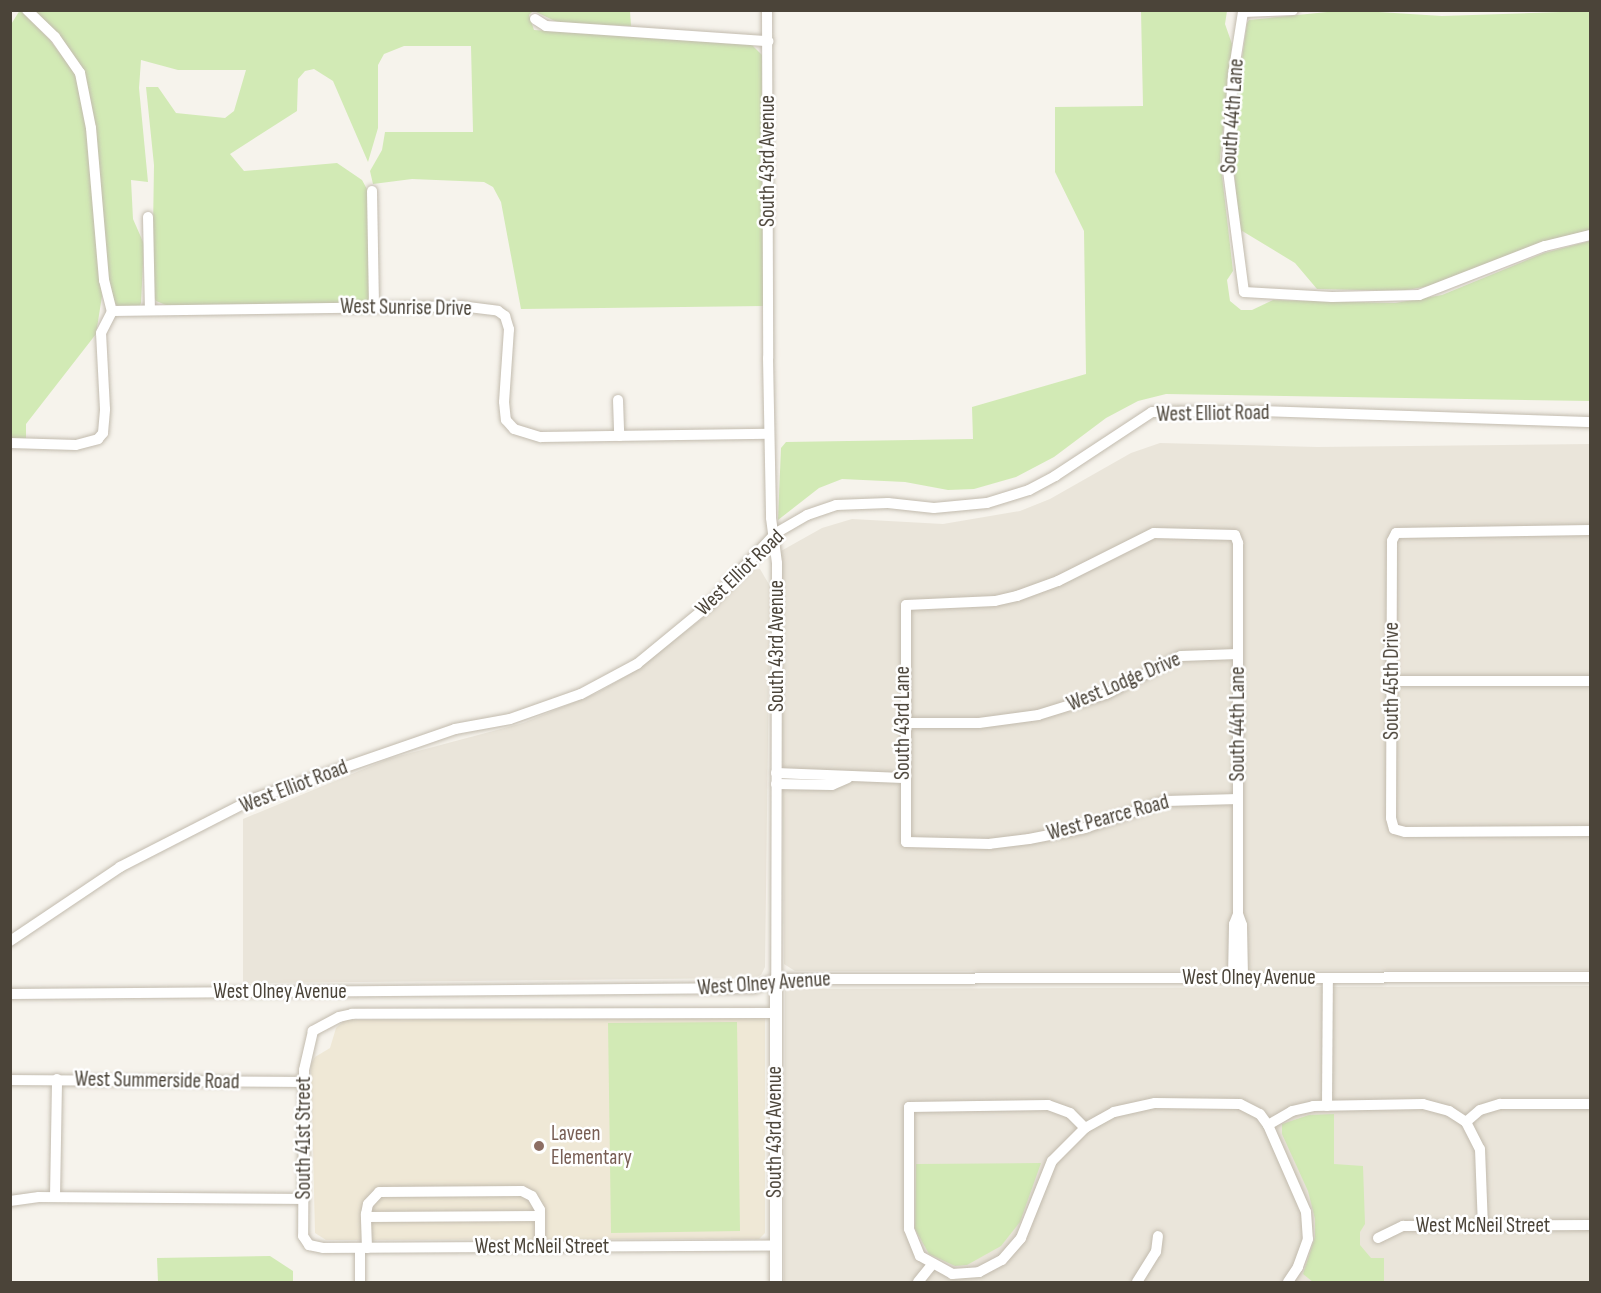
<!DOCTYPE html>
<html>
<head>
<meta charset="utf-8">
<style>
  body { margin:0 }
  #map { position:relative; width:1601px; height:1293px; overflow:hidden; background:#f6f3ec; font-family:"Sofia Sans Condensed",sans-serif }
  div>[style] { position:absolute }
  .residential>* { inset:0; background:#eae5da }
  .education>* { inset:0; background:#efe8d6 }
  .green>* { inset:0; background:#d2eab5 }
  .roads { filter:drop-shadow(0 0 2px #c2bbae) drop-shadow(0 0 2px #c2bbae) }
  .minor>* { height:10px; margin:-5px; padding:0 5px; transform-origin:5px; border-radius:5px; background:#fff }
  .tertiary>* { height:12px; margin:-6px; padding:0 6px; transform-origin:6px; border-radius:6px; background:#fff }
  .dots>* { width:16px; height:16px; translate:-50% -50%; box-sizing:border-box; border:3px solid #fff; border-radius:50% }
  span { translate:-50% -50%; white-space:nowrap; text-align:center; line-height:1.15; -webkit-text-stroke:5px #fff; paint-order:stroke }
  .street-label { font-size:21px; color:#4b4439 }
  .education-label { font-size:21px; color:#785e54 }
  .left { translate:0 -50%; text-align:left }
  .frame { position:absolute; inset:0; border:12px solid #4b4439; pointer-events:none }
</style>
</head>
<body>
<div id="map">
  <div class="residential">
    <i style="clip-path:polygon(1160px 443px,1317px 447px,1590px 444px,1590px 970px,795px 971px,784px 964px,781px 551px,822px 528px,852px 519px,943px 524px,1020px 511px,1050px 499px,1131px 453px)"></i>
    <i style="clip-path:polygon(760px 569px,770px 586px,765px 967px,761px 975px,754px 978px,243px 983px,243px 819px,388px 759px,523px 723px,597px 693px,631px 673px,708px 614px,748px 571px)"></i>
    <i style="clip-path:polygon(1590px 986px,1590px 1282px,784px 1282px,785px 989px)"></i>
  </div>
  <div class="education">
    <i style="clip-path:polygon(765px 1018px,765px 1233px,759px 1239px,326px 1240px,315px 1233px,311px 1064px,315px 1057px,330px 1048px,336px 1028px,345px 1020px)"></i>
  </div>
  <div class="green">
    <i style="clip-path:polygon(20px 10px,49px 39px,75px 73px,87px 127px,102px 296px,96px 334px,26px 424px,26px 439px,11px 440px,10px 26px)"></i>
    <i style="clip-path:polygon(534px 10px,529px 15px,534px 30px,750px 43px,762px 55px,764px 306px,521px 309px,501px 202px,493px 187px,484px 182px,412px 179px,373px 184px,370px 171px,382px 150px,385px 132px,473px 132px,471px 46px,404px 46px,384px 54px,378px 65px,378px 128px,368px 162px,333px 81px,314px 69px,305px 71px,298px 79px,297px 111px,230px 154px,244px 171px,337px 163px,362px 180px,368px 191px,370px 304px,166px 305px,156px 301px,152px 294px,154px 165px,146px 87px,158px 87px,176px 113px,225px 118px,234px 111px,246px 70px,178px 70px,141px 60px,139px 88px,148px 182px,131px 180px,133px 219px,144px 244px,141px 303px,139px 307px,118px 307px,111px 298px,83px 74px,30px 11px)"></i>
    <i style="clip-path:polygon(1347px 10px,1442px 16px,1590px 11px,1590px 230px,1541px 243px,1441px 284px,1401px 291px,1317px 289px,1295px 263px,1239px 229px,1233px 157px,1235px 109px,1247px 23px,1249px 20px)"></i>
    <i style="clip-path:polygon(534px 11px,630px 11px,631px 26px,559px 23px)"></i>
    <i style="clip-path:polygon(1141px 11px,1227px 11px,1225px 24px,1232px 44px,1220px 158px,1233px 271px,1227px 280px,1230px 301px,1241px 310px,1252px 310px,1273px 300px,1395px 303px,1442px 295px,1544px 253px,1590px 241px,1590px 401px,1166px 394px,1138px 401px,1106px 418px,1054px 457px,1016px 477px,974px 489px,948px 490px,905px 482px,842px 479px,819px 488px,778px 520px,781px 448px,786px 442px,973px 439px,972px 407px,1086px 374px,1084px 231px,1055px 172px,1055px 107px,1143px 106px)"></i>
    <i style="clip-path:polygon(737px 1022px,740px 1231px,611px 1233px,608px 1023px)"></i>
    <i style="clip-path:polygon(1334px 1114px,1334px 1164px,1363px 1166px,1365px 1224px,1360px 1232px,1360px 1245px,1371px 1258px,1384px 1258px,1384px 1282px,1313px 1282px,1303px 1274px,1315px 1237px,1315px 1219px,1308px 1191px,1282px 1134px,1282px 1124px,1309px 1115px)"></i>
    <i style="clip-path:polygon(1041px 1163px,1020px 1222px,1001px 1246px,967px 1265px,955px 1266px,929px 1254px,915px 1229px,916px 1164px)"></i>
    <i style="clip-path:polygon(270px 1256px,293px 1271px,293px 1282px,158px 1282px,157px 1258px)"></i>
  </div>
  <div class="roads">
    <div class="minor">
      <i style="left:27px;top:10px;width:39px;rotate:44deg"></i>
      <i style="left:55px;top:37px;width:44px;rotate:55.2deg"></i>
      <i style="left:80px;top:73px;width:56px;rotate:78.7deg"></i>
      <i style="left:91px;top:128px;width:153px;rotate:85.1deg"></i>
      <i style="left:104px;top:280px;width:32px;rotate:76deg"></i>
      <i style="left:767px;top:10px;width:348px;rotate:89.8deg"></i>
      <i style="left:768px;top:358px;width:160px;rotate:88.9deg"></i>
      <i style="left:771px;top:518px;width:45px;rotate:82.4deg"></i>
      <i style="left:777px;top:563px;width:416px;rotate:90.1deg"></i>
      <i style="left:1293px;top:10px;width:50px;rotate:177.7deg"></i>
      <i style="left:1243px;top:12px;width:64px;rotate:99deg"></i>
      <i style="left:1233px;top:75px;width:88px;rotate:93.9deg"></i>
      <i style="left:1227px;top:163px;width:130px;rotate:82.5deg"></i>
      <i style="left:1244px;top:292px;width:88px;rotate:3.3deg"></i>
      <i style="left:1332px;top:297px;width:87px;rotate:-1.3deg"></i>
      <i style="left:1419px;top:295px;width:135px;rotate:-21.3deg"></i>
      <i style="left:1545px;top:246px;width:46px;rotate:-13.7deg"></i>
      <i style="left:535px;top:19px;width:13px;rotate:32deg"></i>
      <i style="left:546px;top:26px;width:223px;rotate:3.9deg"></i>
      <i style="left:372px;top:191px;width:116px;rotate:89deg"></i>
      <i style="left:148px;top:217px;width:93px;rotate:88.8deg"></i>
      <i style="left:112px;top:311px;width:348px;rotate:-0.8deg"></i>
      <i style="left:460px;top:306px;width:38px;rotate:7deg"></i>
      <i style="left:498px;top:311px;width:9px;rotate:36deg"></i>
      <i style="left:505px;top:316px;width:14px;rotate:73deg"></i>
      <i style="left:509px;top:329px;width:73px;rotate:93.9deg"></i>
      <i style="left:504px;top:402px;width:18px;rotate:84deg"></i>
      <i style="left:506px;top:420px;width:12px;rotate:48deg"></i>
      <i style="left:514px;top:429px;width:28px;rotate:17deg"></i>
      <i style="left:541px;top:437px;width:228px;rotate:-0.8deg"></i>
      <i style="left:618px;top:400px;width:36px;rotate:88deg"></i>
      <i style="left:10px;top:443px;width:66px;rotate:1.7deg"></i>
      <i style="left:76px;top:445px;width:23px;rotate:-15deg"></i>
      <i style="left:98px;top:439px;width:8px;rotate:-50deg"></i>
      <i style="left:103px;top:433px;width:24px;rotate:-85deg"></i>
      <i style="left:105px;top:409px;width:76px;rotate:-93deg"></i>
      <i style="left:101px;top:333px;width:25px;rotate:-63deg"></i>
      <i style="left:1590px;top:530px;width:194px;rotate:179.1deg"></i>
      <i style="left:1396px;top:533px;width:9px;rotate:117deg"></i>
      <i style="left:1392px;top:541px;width:277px;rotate:90.2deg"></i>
      <i style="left:1391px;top:818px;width:11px;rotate:75deg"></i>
      <i style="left:1394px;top:829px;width:11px;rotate:15deg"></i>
      <i style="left:1405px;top:832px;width:185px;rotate:-0.3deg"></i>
      <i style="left:1393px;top:681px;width:197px"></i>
      <i style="left:903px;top:723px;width:76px"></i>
      <i style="left:979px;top:723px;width:60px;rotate:-7.7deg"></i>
      <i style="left:1038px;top:715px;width:71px;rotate:-17.2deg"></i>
      <i style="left:1106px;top:694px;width:84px;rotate:-26.9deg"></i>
      <i style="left:1181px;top:656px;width:57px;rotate:-2deg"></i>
      <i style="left:776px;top:773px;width:127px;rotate:2.3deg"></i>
      <i style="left:776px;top:784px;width:56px;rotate:1deg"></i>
      <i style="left:832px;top:785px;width:17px;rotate:-24deg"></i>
      <i style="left:1238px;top:799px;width:72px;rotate:178.4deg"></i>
      <i style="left:1166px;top:801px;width:85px;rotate:161.6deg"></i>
      <i style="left:1085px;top:828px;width:57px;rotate:168.9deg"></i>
      <i style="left:1029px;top:839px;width:39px;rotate:173deg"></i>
      <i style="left:990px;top:844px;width:84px;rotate:-178.6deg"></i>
      <i style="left:906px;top:842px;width:237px;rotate:-90deg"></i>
      <i style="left:906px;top:605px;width:89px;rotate:-2.6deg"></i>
      <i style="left:995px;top:601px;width:23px;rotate:-13deg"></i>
      <i style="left:1017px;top:596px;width:44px;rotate:-20.1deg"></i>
      <i style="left:1058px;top:581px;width:107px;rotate:-26.6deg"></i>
      <i style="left:1154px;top:533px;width:81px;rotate:1.4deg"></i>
      <i style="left:1235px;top:535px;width:9px;rotate:69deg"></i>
      <i style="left:1238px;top:543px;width:371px;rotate:90deg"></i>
      <i style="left:1238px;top:914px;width:12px;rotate:70deg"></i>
      <i style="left:1242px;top:925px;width:53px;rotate:88.9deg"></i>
      <i style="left:10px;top:941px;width:133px;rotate:-33.9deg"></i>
      <i style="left:120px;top:867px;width:149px;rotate:-27.1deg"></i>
      <i style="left:253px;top:799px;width:214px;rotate:-19.1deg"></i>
      <i style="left:455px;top:729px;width:56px;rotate:-10.3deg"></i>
      <i style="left:510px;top:719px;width:75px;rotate:-19.4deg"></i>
      <i style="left:581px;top:694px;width:64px;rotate:-28.2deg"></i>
      <i style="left:637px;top:664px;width:94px;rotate:-39.4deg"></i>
      <i style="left:710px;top:604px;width:97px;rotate:-47.1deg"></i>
      <i style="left:776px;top:533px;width:36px;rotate:-30deg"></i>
      <i style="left:807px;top:515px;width:31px;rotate:-19deg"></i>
      <i style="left:836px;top:505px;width:52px;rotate:-2.2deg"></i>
      <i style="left:888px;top:503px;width:46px;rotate:6.2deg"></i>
      <i style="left:934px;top:508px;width:53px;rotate:-5.4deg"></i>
      <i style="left:987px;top:503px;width:44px;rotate:-17.2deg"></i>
      <i style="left:1029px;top:490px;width:30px;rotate:-28deg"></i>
      <i style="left:1055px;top:476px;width:116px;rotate:-33.4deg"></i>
      <i style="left:1152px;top:412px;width:106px;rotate:-0.5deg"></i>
      <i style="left:1258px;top:411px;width:332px;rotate:1.9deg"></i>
      <i style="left:1233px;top:978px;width:54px;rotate:-88.9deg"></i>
      <i style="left:1234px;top:924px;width:11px;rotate:-68deg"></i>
      <i style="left:10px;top:994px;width:744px;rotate:-0.46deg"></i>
      <i style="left:754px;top:988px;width:24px;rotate:-22deg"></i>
      <i style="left:776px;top:979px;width:814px;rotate:-0.14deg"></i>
      <i style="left:775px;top:1013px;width:423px;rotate:179.9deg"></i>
      <i style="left:352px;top:1014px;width:13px;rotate:167deg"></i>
      <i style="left:339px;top:1017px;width:30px;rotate:152deg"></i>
      <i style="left:313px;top:1031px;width:40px;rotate:103deg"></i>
      <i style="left:304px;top:1070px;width:166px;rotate:90.3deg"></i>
      <i style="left:303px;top:1236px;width:11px;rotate:56deg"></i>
      <i style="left:309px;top:1245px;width:14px;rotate:12deg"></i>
      <i style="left:323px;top:1248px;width:452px;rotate:-0.3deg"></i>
      <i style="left:10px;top:1080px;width:294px;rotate:0.4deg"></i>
      <i style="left:1327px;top:1106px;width:128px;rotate:-89.6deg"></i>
      <i style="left:1466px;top:1122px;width:18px;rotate:-41deg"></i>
      <i style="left:1480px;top:1110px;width:21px;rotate:-17deg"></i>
      <i style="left:1500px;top:1104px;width:90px"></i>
      <i style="left:1268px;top:1125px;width:28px;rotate:-30deg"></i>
      <i style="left:1292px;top:1111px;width:22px;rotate:-13deg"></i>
      <i style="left:1313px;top:1106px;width:110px;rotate:-1deg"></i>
      <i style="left:1423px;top:1104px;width:27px;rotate:15deg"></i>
      <i style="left:1449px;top:1111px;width:20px;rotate:33deg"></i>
      <i style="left:1466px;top:1122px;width:30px;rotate:63deg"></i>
      <i style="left:1480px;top:1149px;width:77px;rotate:87.8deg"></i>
      <i style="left:1085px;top:1128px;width:21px;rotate:-135deg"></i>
      <i style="left:1070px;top:1113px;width:23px;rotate:-160deg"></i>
      <i style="left:1048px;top:1105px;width:139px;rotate:179.2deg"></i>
      <i style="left:909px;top:1107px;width:122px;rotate:90deg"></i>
      <i style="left:909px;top:1229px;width:29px;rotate:68deg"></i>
      <i style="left:920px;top:1256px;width:37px;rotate:29deg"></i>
      <i style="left:952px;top:1274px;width:27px;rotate:-4deg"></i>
      <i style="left:979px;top:1272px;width:26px;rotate:-28deg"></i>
      <i style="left:1002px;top:1260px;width:29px;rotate:-49deg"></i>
      <i style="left:1021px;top:1238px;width:83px;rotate:-68.1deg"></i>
      <i style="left:1052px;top:1161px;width:47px;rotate:-45deg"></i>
      <i style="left:1085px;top:1128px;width:33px;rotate:-29deg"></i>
      <i style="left:1114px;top:1112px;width:42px;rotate:-12.4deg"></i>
      <i style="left:1155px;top:1103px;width:85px;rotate:0.7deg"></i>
      <i style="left:1240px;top:1104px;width:22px;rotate:27deg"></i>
      <i style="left:1260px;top:1114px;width:14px;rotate:54deg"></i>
      <i style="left:1268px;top:1125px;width:95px;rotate:66.4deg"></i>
      <i style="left:1306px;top:1212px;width:27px;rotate:86deg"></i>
      <i style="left:1308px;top:1239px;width:30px;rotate:110deg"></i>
      <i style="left:1298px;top:1267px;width:18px;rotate:124deg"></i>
      <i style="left:55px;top:1197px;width:118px;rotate:-89deg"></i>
      <i style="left:10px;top:1201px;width:29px;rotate:-8deg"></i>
      <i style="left:39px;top:1197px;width:265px;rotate:0.4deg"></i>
      <i style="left:366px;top:1217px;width:174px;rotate:-0.3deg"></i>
      <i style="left:1378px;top:1238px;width:28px;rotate:-26deg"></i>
      <i style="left:1403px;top:1226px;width:187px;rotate:-0.3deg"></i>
      <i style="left:367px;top:1248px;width:34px;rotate:-92deg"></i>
      <i style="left:366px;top:1214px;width:10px;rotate:-79deg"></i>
      <i style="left:368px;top:1204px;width:16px;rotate:-47deg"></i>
      <i style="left:379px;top:1192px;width:143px;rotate:-0.4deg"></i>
      <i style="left:522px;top:1191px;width:11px;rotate:27deg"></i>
      <i style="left:532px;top:1196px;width:16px;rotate:60deg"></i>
      <i style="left:540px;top:1210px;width:37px;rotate:90deg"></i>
      <i style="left:360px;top:1282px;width:34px;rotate:-90deg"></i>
      <i style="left:918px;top:1282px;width:21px;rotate:-51deg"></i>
      <i style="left:1137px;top:1282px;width:36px;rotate:-58deg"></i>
      <i style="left:1156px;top:1252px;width:16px;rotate:-83deg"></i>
    </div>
    <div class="tertiary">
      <i style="left:776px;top:1282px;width:303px;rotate:-90deg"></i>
    </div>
  </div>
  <div class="dots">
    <i style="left:539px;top:1146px;background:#8d6e63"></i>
  </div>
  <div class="street-label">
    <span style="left:1233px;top:116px;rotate:-86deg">South 44th Lane</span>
    <span style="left:768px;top:161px;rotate:-90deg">South 43rd Avenue</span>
    <span style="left:406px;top:308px;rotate:1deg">West Sunrise Drive</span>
    <span style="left:1213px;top:414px;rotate:-1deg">West Elliot Road</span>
    <span style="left:740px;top:573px;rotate:-44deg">West Elliot Road</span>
    <span style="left:777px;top:646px;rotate:-90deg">South 43rd Avenue</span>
    <span style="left:1392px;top:681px;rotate:-90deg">South 45th Drive</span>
    <span style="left:1124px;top:682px;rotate:-23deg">West Lodge Drive</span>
    <span style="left:903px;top:723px;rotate:-90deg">South 43rd Lane</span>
    <span style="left:1238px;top:724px;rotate:-90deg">South 44th Lane</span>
    <span style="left:294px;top:787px;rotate:-21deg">West Elliot Road</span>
    <span style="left:1108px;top:818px;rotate:-15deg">West Pearce Road</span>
    <span style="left:1249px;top:978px">West Olney Avenue</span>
    <span style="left:764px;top:984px;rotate:-4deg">West Olney Avenue</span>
    <span style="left:280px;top:992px">West Olney Avenue</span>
    <span style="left:157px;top:1081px;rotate:1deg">West Summerside Road</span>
    <span style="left:775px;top:1132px;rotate:-90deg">South 43rd Avenue</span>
    <span style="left:304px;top:1138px;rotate:-90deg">South 41st Street</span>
    <span style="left:1483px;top:1226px">West McNeil Street</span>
    <span style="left:542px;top:1247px">West McNeil Street</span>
  </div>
  <div class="education-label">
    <span class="left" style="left:551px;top:1146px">Laveen<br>Elementary</span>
  </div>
  <div class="frame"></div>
</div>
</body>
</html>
